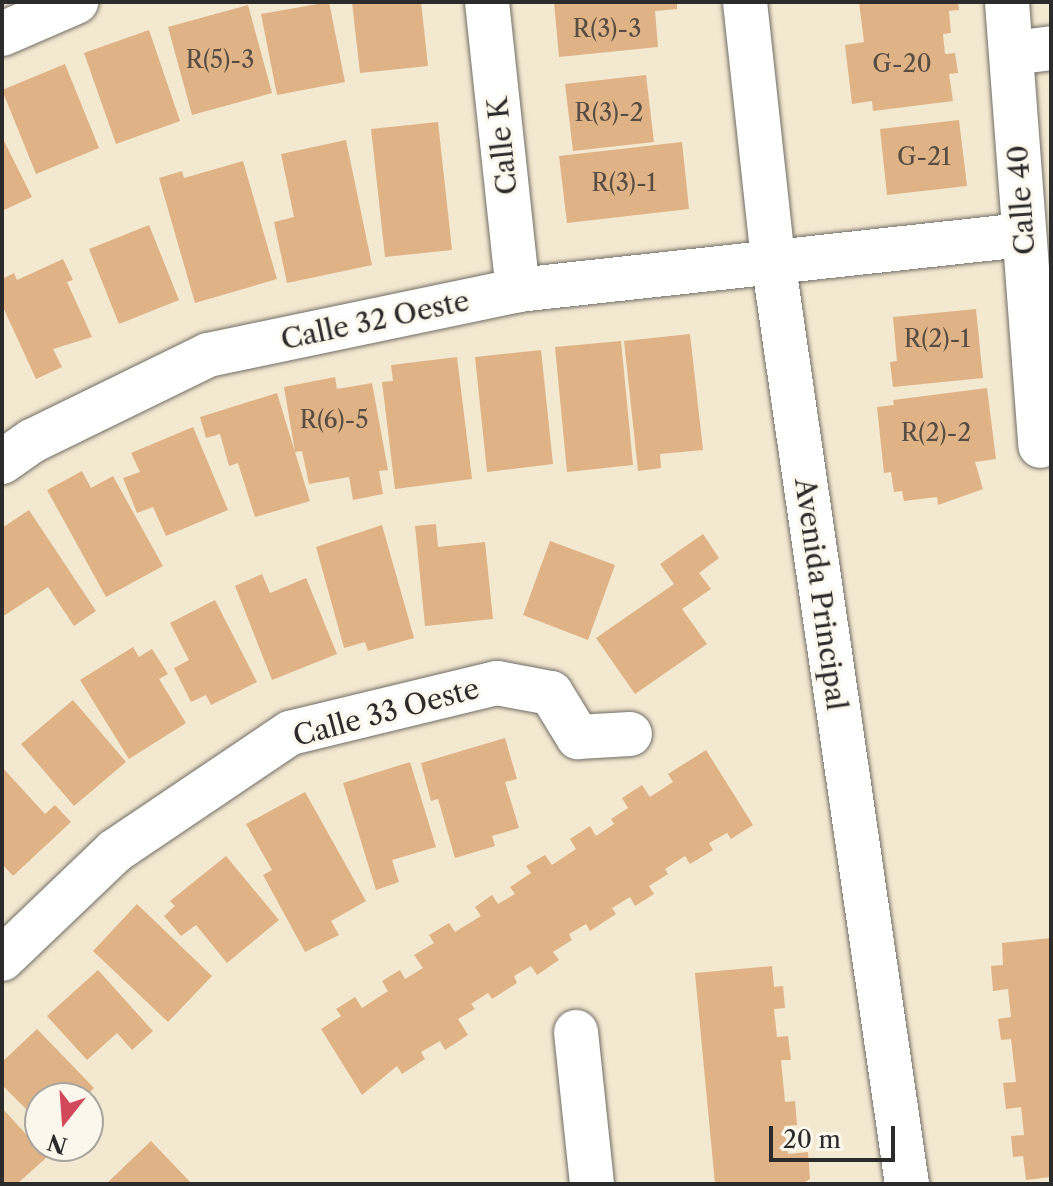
<!DOCTYPE html>
<html>
<head>
<meta charset="utf-8">
<style>
  body { margin:0 }
  #map { position:relative; width:1053px; height:1186px; overflow:hidden; background:#f3e8d0; font-family:"Libre Caslon Text",serif }
  div>[style] { position:absolute }
  .building>* { inset:0; background:#e0b387 }
  .roads { filter:drop-shadow(0 0 2px #716d65) drop-shadow(0 0 2px #716d65) }
  .minor>* { height:44px; margin:-22px; padding:0 22px; transform-origin:22px; border-radius:22px; background:#fff }
  span { translate:-50% -50%; white-space:nowrap; text-align:center; line-height:1.15; -webkit-text-stroke:6px #fbf7ec; paint-order:stroke }
  .number-label { font-size:24px; color:#584d42 }
  .number-label span { -webkit-text-stroke-width:0 }
  .street-label { font-size:28px; color:#2b2b2b }
  .frame { position:absolute; inset:0; border:4px solid #2b2b2b; pointer-events:none }
  .north { position:absolute; left:24px; top:1082px; width:80px; height:80px; box-sizing:border-box; background:#fbf7ec; border:2px solid #a8a59f; border-radius:50%; rotate:197deg; font-size:22px; font-weight:700; line-height:32px; text-align:center; color:#2b2b2b }
  .north::after { content:''; display:block; margin:auto; width:28px; height:36px; background:#d1495b; clip-path:polygon(50% 0,100% 100%,50% 72%,0 100%) }
  .scale { position:absolute; left:769px; top:1126px; width:126px; height:36px; box-sizing:border-box; border:4px solid #2b2b2b; border-top:0; padding-left:10px; font-size:24px; line-height:28px; white-space:nowrap; color:#2b2b2b; -webkit-text-stroke:6px #fbf7ec; paint-order:stroke }
</style>
</head>
<body>
<div id="map">
  <div class="building">
    <i style="clip-path:polygon(329px 2px,345px 82px,277px 95px,261px 14px)"></i>
    <i style="clip-path:polygon(352px 2px,421px 2px,428px 66px,360px 73px)"></i>
    <i style="clip-path:polygon(554px 2px,677px 2px,677px 9px,655px 11px,658px 47px,559px 57px)"></i>
    <i style="clip-path:polygon(859px 2px,958px 2px,959px 10px,949px 11px,951px 33px,943px 34px,945px 54px,955px 53px,958px 73px,949px 74px,953px 101px,873px 111px,872px 101px,852px 104px,845px 45px,864px 42px)"></i>
    <i style="clip-path:polygon(248px 5px,272px 93px,192px 115px,168px 27px)"></i>
    <i style="clip-path:polygon(149px 30px,180px 121px,116px 144px,84px 53px)"></i>
    <i style="clip-path:polygon(65px 64px,99px 148px,36px 174px,2px 90px)"></i>
    <i style="clip-path:polygon(646px 75px,654px 142px,573px 151px,565px 84px)"></i>
    <i style="clip-path:polygon(959px 120px,967px 186px,887px 195px,880px 129px)"></i>
    <i style="clip-path:polygon(438px 122px,452px 250px,385px 257px,371px 129px)"></i>
    <i style="clip-path:polygon(2px 137px,32px 197px,2px 211px)"></i>
    <i style="clip-path:polygon(346px 140px,372px 265px,287px 283px,274px 222px,294px 217px,281px 154px)"></i>
    <i style="clip-path:polygon(682px 142px,689px 209px,567px 223px,559px 156px)"></i>
    <i style="clip-path:polygon(243px 161px,277px 279px,195px 303px,159px 178px,182px 171px,184px 178px)"></i>
    <i style="clip-path:polygon(149px 225px,179px 300px,119px 324px,89px 249px)"></i>
    <i style="clip-path:polygon(63px 259px,73px 280px,67px 282px,92px 337px,53px 349px,62px 367px,36px 379px,2px 305px,2px 279px,14px 273px,17px 280px)"></i>
    <i style="clip-path:polygon(976px 309px,983px 378px,893px 387px,890px 362px,897px 361px,893px 317px)"></i>
    <i style="clip-path:polygon(690px 334px,703px 450px,660px 454px,661px 468px,638px 471px,624px 341px)"></i>
    <i style="clip-path:polygon(621px 341px,633px 465px,567px 472px,555px 347px)"></i>
    <i style="clip-path:polygon(541px 350px,553px 464px,487px 472px,475px 357px)"></i>
    <i style="clip-path:polygon(457px 357px,472px 479px,395px 489px,382px 382px,393px 381px,391px 365px)"></i>
    <i style="clip-path:polygon(335px 377px,337px 389px,372px 383px,388px 470px,379px 471px,383px 494px,353px 500px,349px 477px,309px 484px,302px 451px,295px 452px,310px 501px,255px 517px,238px 463px,229px 466px,220px 434px,206px 438px,200px 417px,277px 393px,295px 452px,284px 387px)"></i>
    <i style="clip-path:polygon(987px 388px,996px 459px,975px 462px,983px 489px,938px 505px,937px 497px,904px 501px,902px 491px,894px 492px,891px 472px,884px 473px,877px 407px,894px 405px,893px 400px)"></i>
    <i style="clip-path:polygon(193px 427px,228px 510px,166px 536px,153px 507px,137px 513px,123px 478px,140px 472px,131px 453px)"></i>
    <i style="clip-path:polygon(82px 471px,91px 488px,113px 476px,163px 566px,106px 597px,47px 490px)"></i>
    <i style="clip-path:polygon(29px 510px,96px 611px,74px 626px,48px 587px,2px 617px,2px 528px)"></i>
    <i style="clip-path:polygon(436px 524px,438px 547px,485px 542px,493px 619px,425px 626px,415px 526px)"></i>
    <i style="clip-path:polygon(382px 525px,414px 638px,368px 651px,365px 642px,344px 648px,316px 547px)"></i>
    <i style="clip-path:polygon(703px 534px,719px 558px,699px 573px,711px 589px,682px 609px,707px 644px,635px 694px,596px 638px,674px 584px,660px 564px)"></i>
    <i style="clip-path:polygon(550px 541px,615px 565px,588px 640px,523px 615px)"></i>
    <i style="clip-path:polygon(262px 574px,270px 593px,306px 578px,337px 654px,272px 680px,235px 586px)"></i>
    <i style="clip-path:polygon(215px 600px,257px 682px,211px 705px,206px 695px,191px 702px,174px 668px,189px 660px,170px 623px)"></i>
    <i style="clip-path:polygon(133px 647px,139px 657px,152px 649px,168px 674px,159px 679px,186px 723px,129px 759px,80px 680px)"></i>
    <i style="clip-path:polygon(73px 700px,126px 762px,74px 806px,21px 744px)"></i>
    <i style="clip-path:polygon(505px 738px,517px 779px,505px 782px,519px 828px,492px 836px,495px 846px,455px 858px,438px 799px,431px 801px,421px 763px)"></i>
    <i style="clip-path:polygon(706px 750px,753px 825px,731px 839px,727px 833px,709px 843px,713px 850px,690px 864px,685px 856px,665px 869px,668px 874px,649px 886px,654px 894px,635px 906px,630px 897px,612px 908px,616px 914px,590px 931px,586px 924px,569px 934px,572px 940px,553px 952px,559px 960px,537px 975px,531px 966px,514px 976px,517px 983px,492px 999px,488px 993px,471px 1004px,475px 1009px,458px 1019px,468px 1035px,445px 1050px,440px 1041px,421px 1052px,425px 1059px,402px 1074px,397px 1066px,362px 1095px,321px 1029px,341px 1016px,336px 1009px,355px 997px,362px 1008px,388px 991px,382px 981px,400px 970px,405px 979px,423px 968px,414px 955px,434px 943px,429px 935px,449px 923px,455px 932px,481px 916px,475px 907px,492px 895px,498px 904px,515px 894px,510px 887px,531px 873px,526px 866px,545px 855px,552px 865px,576px 849px,570px 839px,590px 826px,596px 836px,614px 824px,611px 819px,628px 808px,622px 798px,642px 785px,650px 797px,673px 782px,668px 774px)"></i>
    <i style="clip-path:polygon(410px 762px,436px 847px,392px 860px,399px 882px,376px 890px,343px 783px)"></i>
    <i style="clip-path:polygon(2px 767px,45px 814px,55px 805px,71px 822px,13px 876px,2px 864px)"></i>
    <i style="clip-path:polygon(305px 792px,366px 901px,331px 921px,339px 935px,305px 952px,263px 875px,272px 870px,246px 824px)"></i>
    <i style="clip-path:polygon(226px 856px,279px 920px,227px 963px,196px 925px,181px 936px,164px 916px,175px 906px,170px 901px)"></i>
    <i style="clip-path:polygon(137px 904px,212px 976px,168px 1022px,93px 951px)"></i>
    <i style="clip-path:polygon(1051px 938px,1051px 1177px,1026px 1180px,1023px 1156px,1013px 1157px,1011px 1136px,1024px 1135px,1021px 1107px,1006px 1109px,1003px 1083px,1016px 1082px,1011px 1039px,1001px 1040px,998px 1019px,1011px 1017px,1008px 989px,993px 991px,991px 966px,1003px 965px,1002px 943px)"></i>
    <i style="clip-path:polygon(772px 966px,774px 987px,783px 986px,785px 1008px,774px 1009px,777px 1037px,788px 1036px,791px 1060px,781px 1060px,785px 1102px,795px 1101px,797px 1125px,784px 1126px,788px 1154px,808px 1152px,810px 1179px,802px 1184px,715px 1184px,695px 973px)"></i>
    <i style="clip-path:polygon(98px 970px,153px 1031px,132px 1050px,117px 1033px,87px 1060px,47px 1016px)"></i>
    <i style="clip-path:polygon(37px 1029px,94px 1088px,84px 1098px,40px 1098px,40px 1112px,34px 1117px,2px 1085px,2px 1062px)"></i>
    <i style="clip-path:polygon(2px 1108px,47px 1157px,17px 1184px,2px 1184px)"></i>
    <i style="clip-path:polygon(151px 1141px,192px 1184px,106px 1184px)"></i>
  </div>
  <div class="roads">
    <div class="minor">
      <i style="left:487px;top:2px;width:290px;rotate:83.9deg"></i>
      <i style="left:745px;top:2px;width:260px;rotate:83.8deg"></i>
      <i style="left:773px;top:260px;width:934px;rotate:81.75deg"></i>
      <i style="left:1007px;top:2px;width:445px;rotate:85.7deg"></i>
      <i style="left:2px;top:34px;width:81px;rotate:-23.4deg"></i>
      <i style="left:1012px;top:53px;width:39px;rotate:-7deg"></i>
      <i style="left:2px;top:462px;width:37px;rotate:-35deg"></i>
      <i style="left:32px;top:441px;width:196px;rotate:-26deg"></i>
      <i style="left:208px;top:355px;width:317px;rotate:-11.8deg"></i>
      <i style="left:518px;top:290px;width:508px;rotate:-6.22deg"></i>
      <i style="left:2px;top:959px;width:156px;rotate:-43.7deg"></i>
      <i style="left:115px;top:851px;width:211px;rotate:-34deg"></i>
      <i style="left:290px;top:733px;width:213px;rotate:-13.6deg"></i>
      <i style="left:497px;top:683px;width:55px;rotate:10.5deg"></i>
      <i style="left:551px;top:693px;width:52px;rotate:58.5deg"></i>
      <i style="left:578px;top:737px;width:52px;rotate:-3.3deg"></i>
      <i style="left:576px;top:1032px;width:153px;rotate:84deg"></i>
    </div>
  </div>
  <div class="number-label">
    <span style="left:607px;top:29px">R(3)-3</span>
    <span style="left:220px;top:60px">R(5)-3</span>
    <span style="left:902px;top:64px">G-20</span>
    <span style="left:609px;top:113px">R(3)-2</span>
    <span style="left:924px;top:157px">G-21</span>
    <span style="left:624px;top:183px">R(3)-1</span>
    <span style="left:937px;top:339px">R(2)-1</span>
    <span style="left:334px;top:420px">R(6)-5</span>
    <span style="left:936px;top:433px">R(2)-2</span>
  </div>
  <div class="street-label">
    <span style="left:502px;top:146px;rotate:-96deg">Calle K</span>
    <span style="left:1021px;top:200px;rotate:-94deg">Calle 40</span>
    <span style="left:375px;top:320px;rotate:-12deg">Calle 32 Oeste</span>
    <span style="left:821px;top:594px;rotate:82deg">Avenida Principal</span>
    <span style="left:386px;top:712px;rotate:-15deg">Calle 33 Oeste</span>
  </div>
  <div class="frame"></div>
  <div class="north">N</div>
  <div class="scale">20 m</div>
</div>
</body>
</html>
